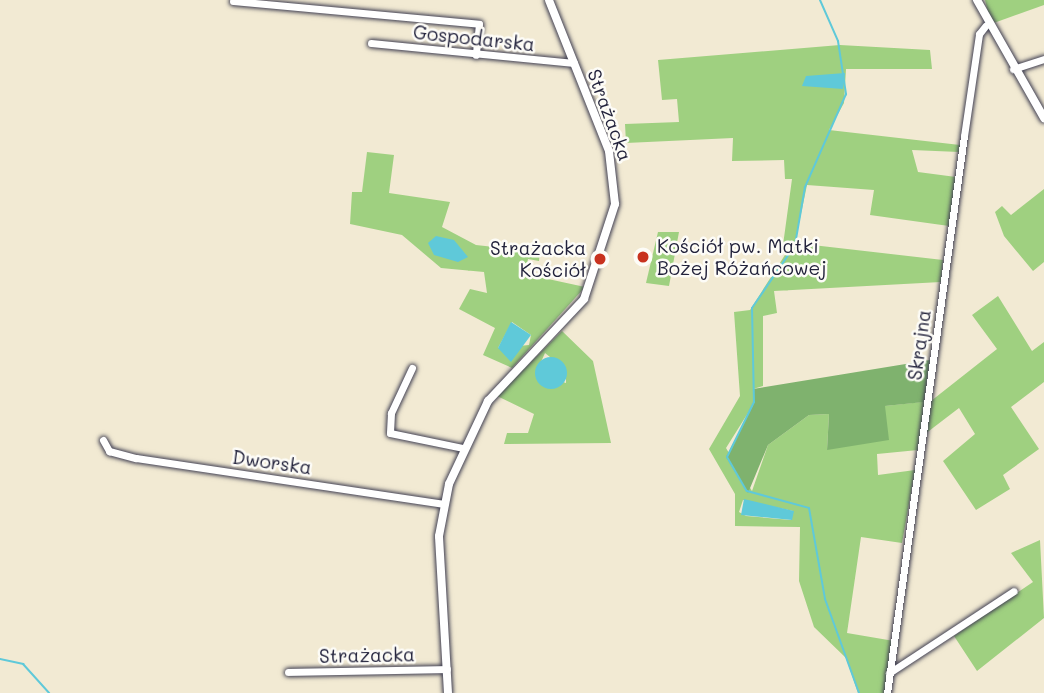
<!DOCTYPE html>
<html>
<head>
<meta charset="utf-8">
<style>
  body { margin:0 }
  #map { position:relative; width:1044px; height:693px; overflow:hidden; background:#f2ead3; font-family:Mali,sans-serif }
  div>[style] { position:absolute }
  .green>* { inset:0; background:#9fd080 }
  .forest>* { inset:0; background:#7fb26e }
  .water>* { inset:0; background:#5fc9d9 }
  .round { border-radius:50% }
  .stream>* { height:2px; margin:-1px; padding:0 1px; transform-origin:1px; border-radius:1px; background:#5fc9d9 }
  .roads { filter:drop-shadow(0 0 2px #414052) drop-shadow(0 0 2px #414052) }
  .minor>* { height:7px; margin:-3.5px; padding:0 3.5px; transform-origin:3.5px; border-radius:3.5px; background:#fff }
  .tertiary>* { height:8px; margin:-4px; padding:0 4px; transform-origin:4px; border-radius:4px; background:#fff }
  .dots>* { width:19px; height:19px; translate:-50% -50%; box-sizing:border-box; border:4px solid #fdfcf7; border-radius:50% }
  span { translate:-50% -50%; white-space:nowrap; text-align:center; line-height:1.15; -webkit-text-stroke:5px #fdfcf7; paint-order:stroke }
  .street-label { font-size:19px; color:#22223b }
  .poi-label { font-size:19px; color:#22223b }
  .left { translate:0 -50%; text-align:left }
  .right { translate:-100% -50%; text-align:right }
</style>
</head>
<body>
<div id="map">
  <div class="green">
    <i style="clip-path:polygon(985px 0,1044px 0,1044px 5px,991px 24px)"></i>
    <i style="clip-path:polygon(evenodd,840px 45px,930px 50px,932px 69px,846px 69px,844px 103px,829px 130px,960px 145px,959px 152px,912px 150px,918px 172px,956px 177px,949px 226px,870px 215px,874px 190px,807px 185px,795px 243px,943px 260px,941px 282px,774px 291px,777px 313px,763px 316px,763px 386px,753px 389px,753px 405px,726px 448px,752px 491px,768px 445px,809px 415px,829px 414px,827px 450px,885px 406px,931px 401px,997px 349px,972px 315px,998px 296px,1032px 351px,1044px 342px,1044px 382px,1011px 407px,1039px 449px,1003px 475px,1010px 489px,976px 510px,943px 461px,975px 434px,959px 408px,925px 434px,918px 450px,877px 454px,878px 475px,915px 470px,902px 543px,861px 537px,847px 633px,894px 641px,887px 693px,858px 693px,846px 658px,814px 627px,799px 581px,800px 527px,735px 526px,735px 494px,709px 449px,740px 396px,734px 312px,750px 310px,790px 247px,783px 245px,792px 179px,785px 179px,784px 160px,732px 161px,733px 138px,626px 143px,625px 124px,679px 122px,677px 99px,662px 100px,658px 60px,840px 45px,743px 500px,793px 511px,791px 520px,746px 516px,739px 512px,743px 500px)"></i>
    <i style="clip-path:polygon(evenodd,367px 152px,394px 155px,389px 193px,450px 202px,442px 227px,476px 245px,540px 252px,539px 261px,528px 259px,525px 274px,585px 287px,512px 368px,483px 355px,495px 328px,459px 309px,470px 289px,487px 293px,484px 272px,441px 268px,402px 235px,350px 224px,352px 192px,362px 192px,367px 152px,512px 322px,531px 335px,529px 345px,498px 348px,512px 322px)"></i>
    <i style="clip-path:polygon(1044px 189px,1044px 262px,1033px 271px,1004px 236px,995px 212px,1002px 206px,1011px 215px)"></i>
    <i style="clip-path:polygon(658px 232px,679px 232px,669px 286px,646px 283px)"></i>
    <i style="clip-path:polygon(evenodd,562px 331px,593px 361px,611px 443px,504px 444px,507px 433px,528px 433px,534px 414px,497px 396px,562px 331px,545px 353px,566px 370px,566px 383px,536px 373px,545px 353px)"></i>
    <i style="clip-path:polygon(1040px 540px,1044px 618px,977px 671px,954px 636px,1033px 582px,1011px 553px)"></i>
  </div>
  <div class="forest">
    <i style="clip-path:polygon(930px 360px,924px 402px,885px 406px,889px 440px,827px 450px,829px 414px,809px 415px,768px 445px,748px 493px,726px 457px,753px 405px,753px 389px)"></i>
  </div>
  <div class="water">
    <i style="clip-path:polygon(845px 73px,843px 89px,802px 86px,806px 76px)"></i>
    <i style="clip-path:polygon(436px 236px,454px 240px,468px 257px,458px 262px,434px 255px,428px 243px)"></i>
    <i style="clip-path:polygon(511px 322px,531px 335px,511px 362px,498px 348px)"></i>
    <i class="round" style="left:535px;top:357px;width:32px;height:32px"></i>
    <i style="clip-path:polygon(744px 499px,794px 511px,792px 520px,741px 515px)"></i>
  </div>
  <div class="stream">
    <i style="left:820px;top:0;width:45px;rotate:66.3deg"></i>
    <i style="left:838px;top:41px;width:54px;rotate:81.4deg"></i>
    <i style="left:846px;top:94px;width:102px;rotate:113.8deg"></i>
    <i style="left:805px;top:187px;width:59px;rotate:99.8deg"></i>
    <i style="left:795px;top:245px;width:76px;rotate:124.3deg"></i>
    <i style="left:752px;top:308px;width:94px;rotate:88.8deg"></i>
    <i style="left:754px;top:402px;width:61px;rotate:116.1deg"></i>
    <i style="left:727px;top:457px;width:39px;rotate:60deg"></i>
    <i style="left:747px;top:491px;width:64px;rotate:15.3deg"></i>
    <i style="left:809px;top:508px;width:92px;rotate:80deg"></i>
    <i style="left:825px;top:599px;width:100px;rotate:70.1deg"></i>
    <i style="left:0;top:659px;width:24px;rotate:12deg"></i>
    <i style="left:23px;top:664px;width:39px;rotate:48deg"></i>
  </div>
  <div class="roads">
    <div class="minor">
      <i style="left:233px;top:1px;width:247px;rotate:5.3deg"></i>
      <i style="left:479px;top:24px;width:31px;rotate:96deg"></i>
      <i style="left:371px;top:43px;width:204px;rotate:5.6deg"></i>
      <i style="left:1013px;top:69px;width:33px;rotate:-18deg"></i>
      <i style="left:412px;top:368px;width:50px;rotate:115deg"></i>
      <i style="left:391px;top:413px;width:20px;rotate:93deg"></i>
      <i style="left:390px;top:433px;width:75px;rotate:11.6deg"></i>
      <i style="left:103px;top:440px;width:13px;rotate:61deg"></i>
      <i style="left:109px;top:451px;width:28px;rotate:15deg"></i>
      <i style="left:136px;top:458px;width:310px;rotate:8.5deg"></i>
      <i style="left:288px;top:672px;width:159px;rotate:-1.1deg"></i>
      <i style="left:889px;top:673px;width:149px;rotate:-33.3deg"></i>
      <i style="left:887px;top:693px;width:562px;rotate:-82.13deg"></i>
      <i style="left:964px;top:136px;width:103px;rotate:-81.6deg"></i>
      <i style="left:979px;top:34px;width:11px;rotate:-52deg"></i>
    </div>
    <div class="tertiary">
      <i style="left:977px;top:0;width:136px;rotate:60.4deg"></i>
      <i style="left:448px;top:693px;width:157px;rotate:-93.3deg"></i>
      <i style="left:439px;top:536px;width:53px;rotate:-79.1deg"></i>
      <i style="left:449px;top:484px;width:92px;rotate:-64.8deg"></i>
      <i style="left:488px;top:401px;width:140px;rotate:-46.7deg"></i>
      <i style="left:584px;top:299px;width:100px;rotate:-71.9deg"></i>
      <i style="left:615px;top:204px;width:53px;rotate:-96.5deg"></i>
      <i style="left:609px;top:151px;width:162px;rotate:-111.7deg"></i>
    </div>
  </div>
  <div class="dots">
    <i style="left:643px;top:257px;background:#c8321e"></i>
    <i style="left:600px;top:259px;background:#c8321e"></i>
  </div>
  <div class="street-label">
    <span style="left:474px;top:38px;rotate:6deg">Gospodarska</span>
    <span style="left:610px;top:115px;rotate:70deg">Strażacka</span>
    <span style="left:919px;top:345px;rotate:-82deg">Skrajna</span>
    <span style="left:272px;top:462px;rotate:8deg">Dworska</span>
    <span style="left:367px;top:655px;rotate:-1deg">Strażacka</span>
  </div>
  <div class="poi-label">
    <span class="left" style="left:657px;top:257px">Kościół pw. Matki<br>Bożej Różańcowej</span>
    <span class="right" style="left:586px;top:259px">Strażacka<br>Kościół</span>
  </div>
</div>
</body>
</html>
